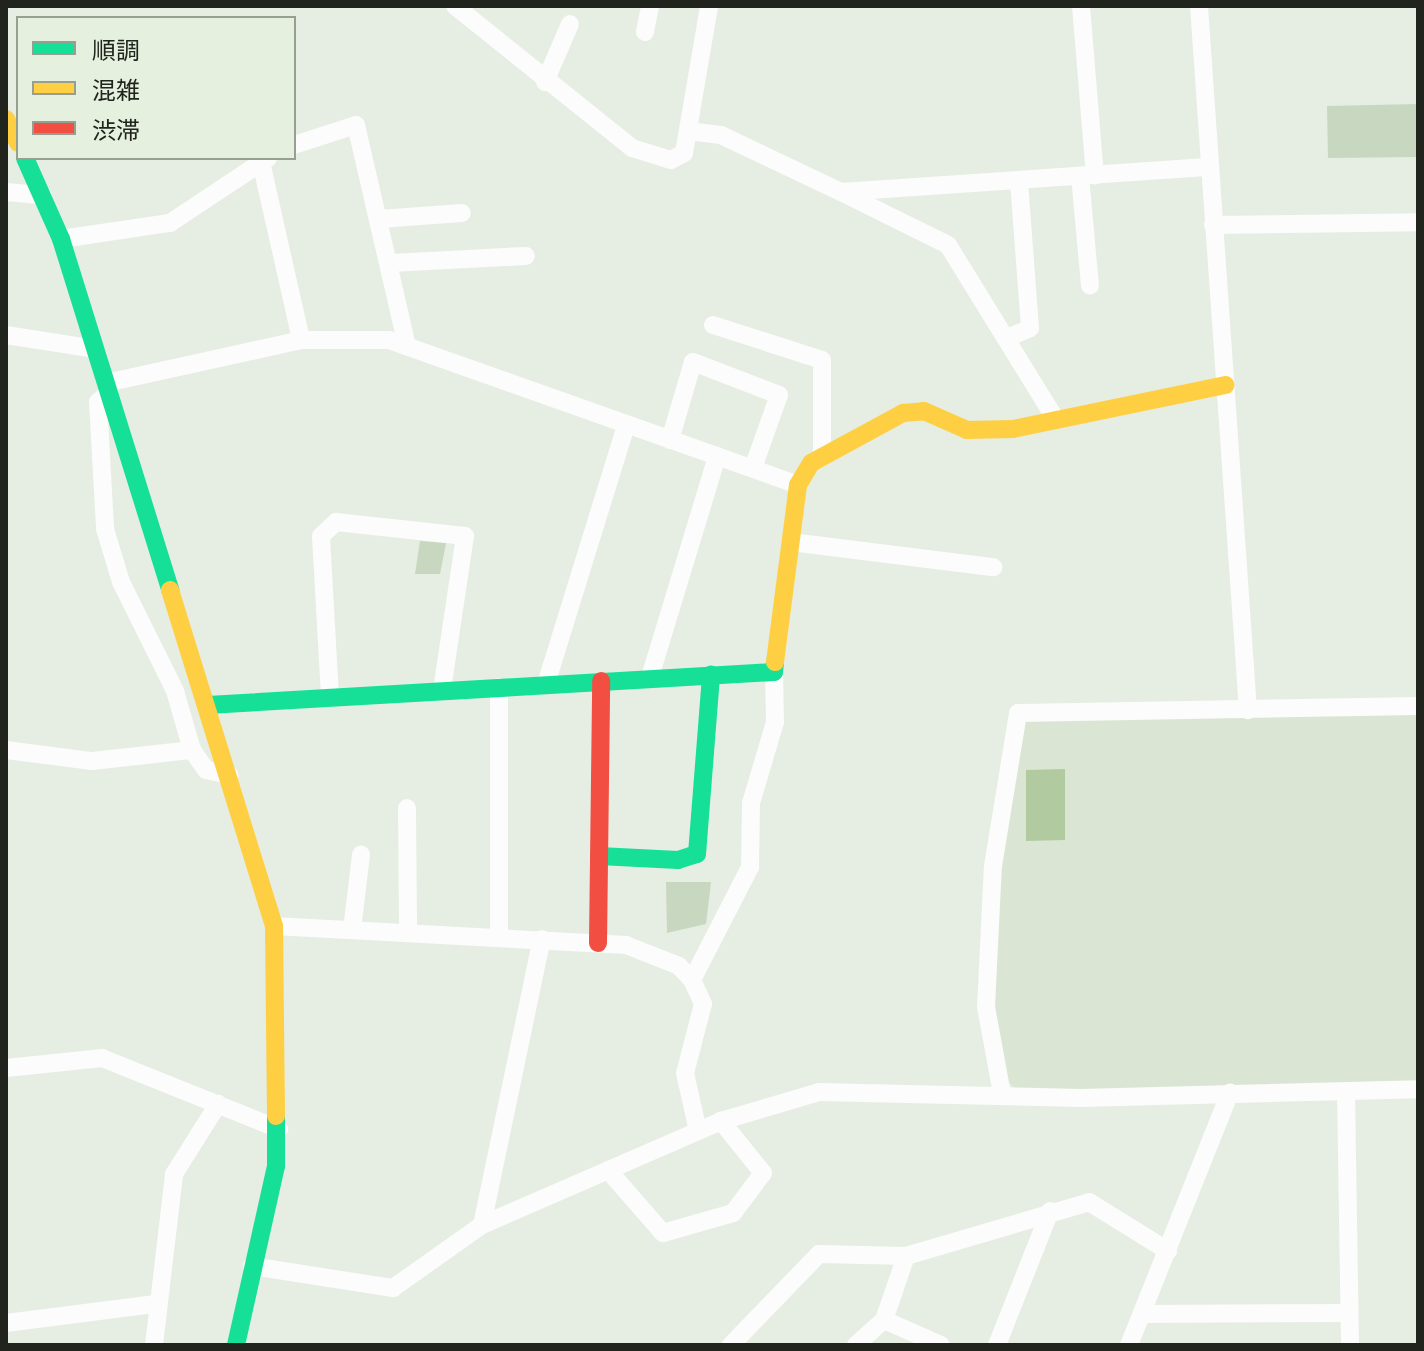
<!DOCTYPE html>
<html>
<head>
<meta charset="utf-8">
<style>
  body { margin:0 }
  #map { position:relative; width:1424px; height:1351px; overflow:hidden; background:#e6ede2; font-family:Signika,"Noto Sans JP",sans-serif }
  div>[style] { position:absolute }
  .built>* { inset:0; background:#dae6d3 }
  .green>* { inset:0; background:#c8d7bf }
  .water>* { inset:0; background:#b2caa0 }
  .street>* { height:18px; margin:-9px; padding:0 9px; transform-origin:9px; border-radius:9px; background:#fbfcfb }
  .fast>* { height:18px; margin:-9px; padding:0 9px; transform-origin:9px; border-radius:9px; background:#16e098 }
  .slow>* { height:18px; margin:-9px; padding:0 9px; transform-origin:9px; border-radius:9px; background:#ffcf43 }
  .jam>* { height:18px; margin:-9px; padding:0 9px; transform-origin:9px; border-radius:9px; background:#f24e42 }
  span { translate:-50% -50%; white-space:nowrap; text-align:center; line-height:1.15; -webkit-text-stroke:6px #e5f1de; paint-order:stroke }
  .frame { position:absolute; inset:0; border:8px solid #20241d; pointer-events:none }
  .legend { position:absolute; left:16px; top:16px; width:280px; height:144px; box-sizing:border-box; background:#e5f1de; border:2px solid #969f91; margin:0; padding:10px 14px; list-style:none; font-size:24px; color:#20241d }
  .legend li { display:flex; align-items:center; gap:16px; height:40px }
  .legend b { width:40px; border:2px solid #969f91 }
</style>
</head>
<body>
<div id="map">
  <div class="built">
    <i style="clip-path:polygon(1418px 712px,1418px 1084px,1087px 1091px,1015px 1088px,1005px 1079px,991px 1014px,998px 879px,1026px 720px)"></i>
  </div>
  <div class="green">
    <i style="clip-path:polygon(1418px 104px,1418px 157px,1328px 158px,1327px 106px)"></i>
    <i style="clip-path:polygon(420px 541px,446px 543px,440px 574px,415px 574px)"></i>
    <i style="clip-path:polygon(666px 882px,711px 882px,706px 924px,667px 933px)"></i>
  </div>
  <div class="water">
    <i style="clip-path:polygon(1065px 769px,1065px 840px,1026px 841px,1026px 770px)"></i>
  </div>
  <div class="street">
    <i style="left:455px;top:6px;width:227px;rotate:38.7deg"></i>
    <i style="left:632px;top:148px;width:41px;rotate:17.1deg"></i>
    <i style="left:671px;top:160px;width:15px;rotate:-28deg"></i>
    <i style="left:684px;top:153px;width:149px;rotate:-80.3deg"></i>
    <i style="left:1081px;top:6px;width:170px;rotate:85.3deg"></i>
    <i style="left:1199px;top:6px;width:706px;rotate:86.02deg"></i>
    <i style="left:645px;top:32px;width:26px;rotate:-79deg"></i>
    <i style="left:545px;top:82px;width:63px;rotate:-66.7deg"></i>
    <i style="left:688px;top:131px;width:33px;rotate:7deg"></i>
    <i style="left:721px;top:135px;width:133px;rotate:25.4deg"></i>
    <i style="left:841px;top:192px;width:370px;rotate:-3.9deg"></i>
    <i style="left:294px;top:145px;width:65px;rotate:-17.9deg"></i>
    <i style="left:356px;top:125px;width:227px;rotate:77deg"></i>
    <i style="left:261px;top:162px;width:182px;rotate:77.3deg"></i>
    <i style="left:1080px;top:176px;width:110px;rotate:84.8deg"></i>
    <i style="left:6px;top:192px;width:37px;rotate:5deg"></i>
    <i style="left:843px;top:193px;width:117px;rotate:26.3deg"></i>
    <i style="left:948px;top:245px;width:203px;rotate:58.3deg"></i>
    <i style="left:379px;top:219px;width:83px;rotate:-4.1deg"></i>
    <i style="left:1213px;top:225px;width:205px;rotate:-0.8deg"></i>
    <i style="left:61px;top:239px;width:110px;rotate:-8.4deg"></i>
    <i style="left:170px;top:223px;width:118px;rotate:-33.6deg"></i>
    <i style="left:391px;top:263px;width:135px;rotate:-3deg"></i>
    <i style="left:713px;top:325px;width:114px;rotate:17.8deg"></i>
    <i style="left:822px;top:360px;width:97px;rotate:90deg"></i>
    <i style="left:6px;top:335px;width:90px;rotate:8.9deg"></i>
    <i style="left:1007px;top:338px;width:25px;rotate:-23deg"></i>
    <i style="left:1030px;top:328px;width:148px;rotate:-94.3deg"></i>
    <i style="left:106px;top:383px;width:200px;rotate:-12.4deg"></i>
    <i style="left:301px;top:340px;width:88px"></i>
    <i style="left:389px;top:340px;width:434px;rotate:19.5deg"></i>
    <i style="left:109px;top:393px;width:14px;rotate:141deg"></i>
    <i style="left:98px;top:402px;width:127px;rotate:86.8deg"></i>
    <i style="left:105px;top:529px;width:55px;rotate:73.2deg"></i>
    <i style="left:121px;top:582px;width:122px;rotate:63.6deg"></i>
    <i style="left:175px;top:691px;width:61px;rotate:73.9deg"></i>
    <i style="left:192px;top:750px;width:24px;rotate:55deg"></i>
    <i style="left:206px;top:770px;width:24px;rotate:12deg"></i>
    <i style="left:670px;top:440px;width:81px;rotate:-73.6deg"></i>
    <i style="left:693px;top:362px;width:92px;rotate:21deg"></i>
    <i style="left:779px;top:395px;width:77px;rotate:109.6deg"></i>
    <i style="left:791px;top:542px;width:204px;rotate:7.1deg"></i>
    <i style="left:650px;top:677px;width:231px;rotate:-73.1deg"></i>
    <i style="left:546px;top:684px;width:271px;rotate:-72.8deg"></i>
    <i style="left:499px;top:687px;width:250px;rotate:90deg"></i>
    <i style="left:330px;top:697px;width:161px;rotate:-93.2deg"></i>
    <i style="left:321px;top:536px;width:21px;rotate:-43deg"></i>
    <i style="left:336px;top:522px;width:130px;rotate:6.2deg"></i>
    <i style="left:465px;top:536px;width:156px;rotate:98.5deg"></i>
    <i style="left:6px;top:750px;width:87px;rotate:7.3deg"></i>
    <i style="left:92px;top:761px;width:101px;rotate:-6.3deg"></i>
    <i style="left:407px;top:808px;width:125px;rotate:89.5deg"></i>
    <i style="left:274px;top:926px;width:353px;rotate:3.1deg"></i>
    <i style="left:626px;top:945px;width:57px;rotate:21.6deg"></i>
    <i style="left:679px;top:966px;width:19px;rotate:47deg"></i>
    <i style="left:692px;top:980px;width:127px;rotate:-62.8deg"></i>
    <i style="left:750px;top:867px;width:64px;rotate:-89.1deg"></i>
    <i style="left:751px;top:803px;width:84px;rotate:-73.5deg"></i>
    <i style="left:775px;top:722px;width:50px;rotate:-91.1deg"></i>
    <i style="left:352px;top:930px;width:76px;rotate:-83.2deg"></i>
    <i style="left:692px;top:980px;width:26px;rotate:65deg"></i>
    <i style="left:703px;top:1004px;width:71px;rotate:104.6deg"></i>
    <i style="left:685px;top:1073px;width:59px;rotate:77.4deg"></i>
    <i style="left:6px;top:1068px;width:97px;rotate:-5.9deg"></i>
    <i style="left:102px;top:1058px;width:191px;rotate:21.9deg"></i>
    <i style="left:1346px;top:1091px;width:254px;rotate:89.1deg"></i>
    <i style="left:1002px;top:1094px;width:88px;rotate:-100.4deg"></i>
    <i style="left:986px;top:1007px;width:141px;rotate:-87.2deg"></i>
    <i style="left:993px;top:866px;width:155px;rotate:-80.7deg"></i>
    <i style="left:1018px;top:713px;width:400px;rotate:-1deg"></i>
    <i style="left:608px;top:1170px;width:84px;rotate:48.9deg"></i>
    <i style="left:663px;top:1233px;width:73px;rotate:-15.9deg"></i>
    <i style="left:733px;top:1213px;width:50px;rotate:-53.1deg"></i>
    <i style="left:763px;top:1173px;width:67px;rotate:-128.9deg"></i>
    <i style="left:482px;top:1225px;width:292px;rotate:-78.2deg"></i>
    <i style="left:252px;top:1266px;width:143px;rotate:8.9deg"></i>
    <i style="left:393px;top:1288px;width:109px;rotate:-35.3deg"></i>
    <i style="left:482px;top:1225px;width:261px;rotate:-23.5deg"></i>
    <i style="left:721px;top:1121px;width:102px;rotate:-16.5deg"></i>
    <i style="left:819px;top:1092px;width:262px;rotate:1.3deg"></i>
    <i style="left:1081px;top:1098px;width:337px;rotate:-1.5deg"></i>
    <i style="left:1142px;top:1314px;width:207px;rotate:-0.3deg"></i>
    <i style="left:884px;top:1320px;width:62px;rotate:23.7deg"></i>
    <i style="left:6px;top:1323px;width:149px;rotate:-7.3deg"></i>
    <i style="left:154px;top:1345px;width:172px;rotate:-83.3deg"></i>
    <i style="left:174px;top:1174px;width:83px;rotate:-57.8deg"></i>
    <i style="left:731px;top:1345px;width:127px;rotate:-46deg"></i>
    <i style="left:819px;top:1254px;width:87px;rotate:1.3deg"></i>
    <i style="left:906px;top:1256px;width:191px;rotate:-16.4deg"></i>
    <i style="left:1089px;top:1202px;width:93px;rotate:31.8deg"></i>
    <i style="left:856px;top:1345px;width:38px;rotate:-42deg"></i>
    <i style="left:884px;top:1320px;width:68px;rotate:-71deg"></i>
    <i style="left:997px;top:1345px;width:144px;rotate:-68.4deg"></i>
    <i style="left:1129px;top:1345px;width:272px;rotate:-68.2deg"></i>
  </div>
  <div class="fast">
    <i style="left:25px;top:158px;width:89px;rotate:66deg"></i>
    <i style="left:61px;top:239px;width:368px;rotate:72.7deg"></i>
    <i style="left:208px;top:705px;width:567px;rotate:-3.34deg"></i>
    <i style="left:774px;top:672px;width:10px;rotate:-84deg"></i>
    <i style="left:599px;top:856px;width:79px;rotate:2.9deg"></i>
    <i style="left:678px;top:860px;width:20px;rotate:-18deg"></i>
    <i style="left:697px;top:854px;width:180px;rotate:-85.5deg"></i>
    <i style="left:236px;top:1345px;width:183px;rotate:-77.4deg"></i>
    <i style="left:276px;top:1166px;width:50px;rotate:-90deg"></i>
  </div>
  <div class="slow">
    <i style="left:6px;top:119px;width:27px;rotate:63deg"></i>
    <i style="left:170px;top:590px;width:352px;rotate:72.8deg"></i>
    <i style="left:274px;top:926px;width:190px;rotate:89.4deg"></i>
    <i style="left:775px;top:662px;width:178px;rotate:-82.6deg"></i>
    <i style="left:798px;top:485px;width:26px;rotate:-59deg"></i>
    <i style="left:811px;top:463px;width:105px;rotate:-28.5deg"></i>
    <i style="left:903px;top:413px;width:21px;rotate:-5deg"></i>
    <i style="left:924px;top:411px;width:47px;rotate:23.8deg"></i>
    <i style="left:967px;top:430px;width:46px;rotate:-1.2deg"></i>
    <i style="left:1013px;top:429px;width:217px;rotate:-11.7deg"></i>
  </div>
  <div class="jam">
    <i style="left:598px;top:943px;width:262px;rotate:-89.3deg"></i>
  </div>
  <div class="frame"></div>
  <ul class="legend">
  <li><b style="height:10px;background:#16e098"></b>順調</li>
  <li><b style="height:10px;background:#ffcf43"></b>混雑</li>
  <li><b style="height:10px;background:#f24e42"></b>渋滞</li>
  </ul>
</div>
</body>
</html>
